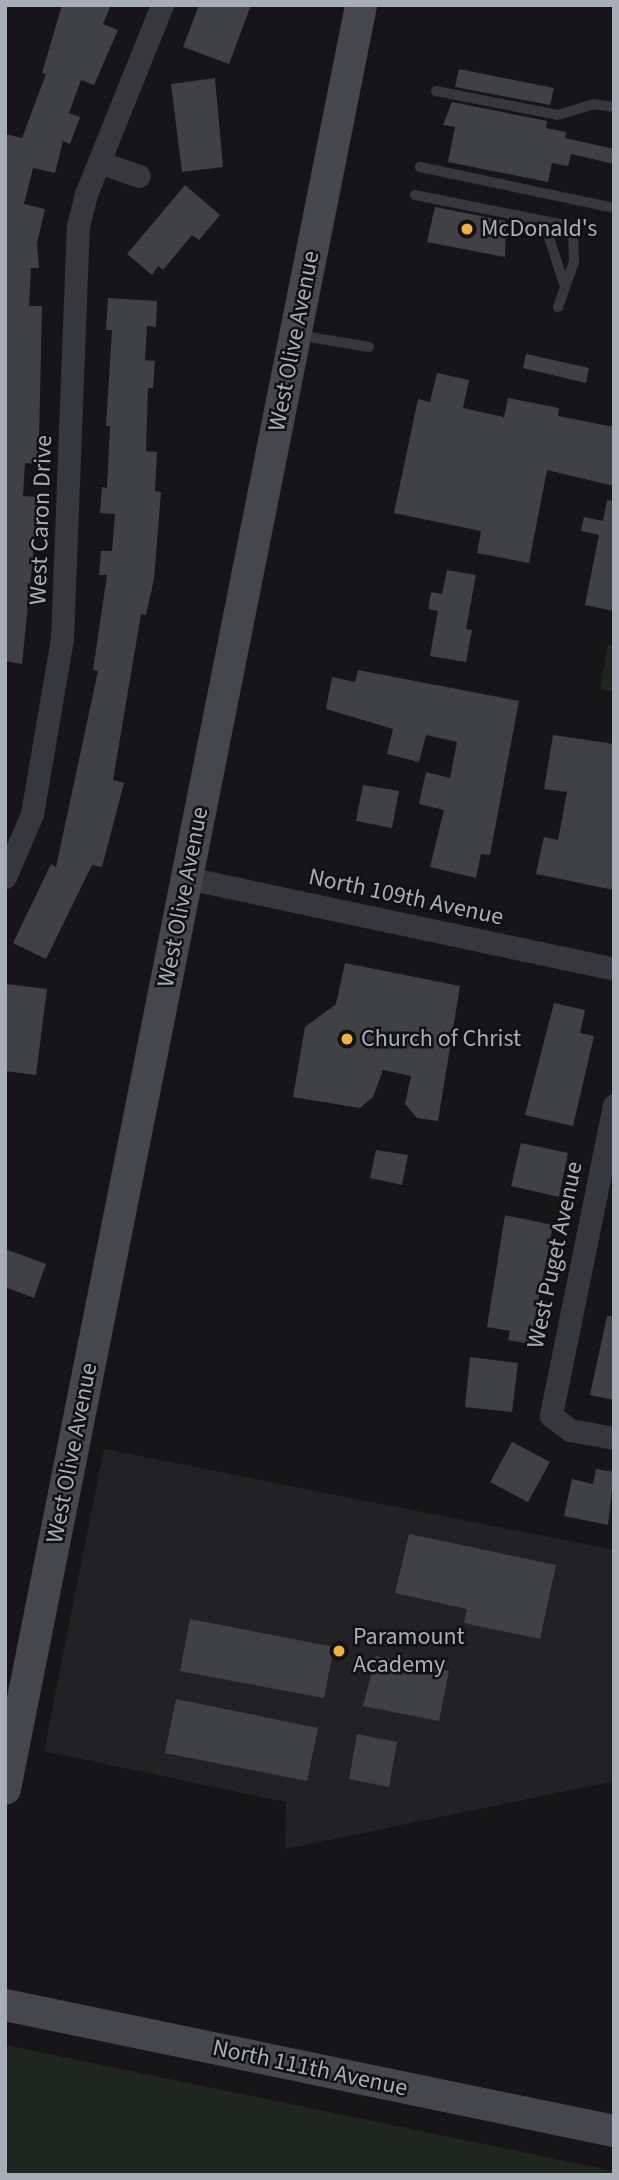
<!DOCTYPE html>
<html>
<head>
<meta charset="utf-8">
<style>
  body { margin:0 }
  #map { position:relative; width:619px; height:2180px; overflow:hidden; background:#161618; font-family:"Source Sans 3",sans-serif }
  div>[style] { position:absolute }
  .built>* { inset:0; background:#222225 }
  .green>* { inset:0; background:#1e261f }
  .building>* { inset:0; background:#404145 }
  .lane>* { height:10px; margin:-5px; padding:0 5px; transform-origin:5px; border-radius:5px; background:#37383d }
  .street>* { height:23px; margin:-11.5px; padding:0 11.5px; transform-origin:11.5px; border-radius:11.5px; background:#37383d }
  .secondary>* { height:32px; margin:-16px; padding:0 16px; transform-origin:16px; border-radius:16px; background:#45474d }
  .dots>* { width:19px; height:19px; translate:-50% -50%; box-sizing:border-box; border:4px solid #111113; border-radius:50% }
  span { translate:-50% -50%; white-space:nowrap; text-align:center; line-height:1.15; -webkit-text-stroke:5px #111113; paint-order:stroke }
  .poi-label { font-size:24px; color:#a8adb8 }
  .left { translate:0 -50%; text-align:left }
  .street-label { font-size:24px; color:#a8adb8 }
  .frame { position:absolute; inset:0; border:7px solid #a8adb8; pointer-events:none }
</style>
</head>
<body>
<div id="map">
  <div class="built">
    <i style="clip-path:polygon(104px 1449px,614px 1550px,614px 1781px,285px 1849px,286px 1802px,44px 1751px)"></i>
  </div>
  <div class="green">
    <i style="clip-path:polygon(608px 645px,614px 646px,614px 692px,600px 689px)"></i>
    <i style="clip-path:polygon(5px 2045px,614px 2171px,614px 2175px,5px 2175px)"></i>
  </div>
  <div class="building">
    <i style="clip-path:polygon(62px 5px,111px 5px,103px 24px,118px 30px,94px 85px,81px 80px,69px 113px,80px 117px,70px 144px,63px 141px,55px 173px,33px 168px,24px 204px,45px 209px,37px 243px,39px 268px,31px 268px,29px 306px,42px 306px,39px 438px,38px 464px,25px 463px,23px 496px,39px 497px,22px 664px,5px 661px,5px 134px,22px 138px,46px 74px,42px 73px)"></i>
    <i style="clip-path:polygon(199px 5px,251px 5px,229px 64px,183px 47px)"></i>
    <i style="clip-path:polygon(459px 69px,554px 88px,550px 105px,455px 87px)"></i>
    <i style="clip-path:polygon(215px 78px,223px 167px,182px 172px,171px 84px)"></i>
    <i style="clip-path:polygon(452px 102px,547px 121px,546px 128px,566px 132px,565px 138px,614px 149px,614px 164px,571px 154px,568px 166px,552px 163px,548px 182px,448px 162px,455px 127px,443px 125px)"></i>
    <i style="clip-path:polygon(185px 185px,220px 215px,199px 240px,192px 235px,163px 270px,158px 266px,152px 275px,127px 254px)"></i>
    <i style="clip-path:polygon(435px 207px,506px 221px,505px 257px,427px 242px)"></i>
    <i style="clip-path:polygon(108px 298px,157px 301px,156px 327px,147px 326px,145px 360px,155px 361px,153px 388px,148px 388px,146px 451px,157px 452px,155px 491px,161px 492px,154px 579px,146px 615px,141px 614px,113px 780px,124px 783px,102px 867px,92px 865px,46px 959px,13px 943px,51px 864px,56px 867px,98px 671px,93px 670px,107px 575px,99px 575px,101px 551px,112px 551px,115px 514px,100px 513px,102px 487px,107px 488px,110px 426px,106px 426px,112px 330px,106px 330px)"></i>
    <i style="clip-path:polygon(526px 354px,589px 368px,586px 383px,523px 368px)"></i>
    <i style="clip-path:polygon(437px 373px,469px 380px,463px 408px,504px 417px,508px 398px,559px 408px,558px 416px,614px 427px,614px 486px,547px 470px,529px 563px,477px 553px,481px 531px,394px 513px,418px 399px,430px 402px)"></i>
    <i style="clip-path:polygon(607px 500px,614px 501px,614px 611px,585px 605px,599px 535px,581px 531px,584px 517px,603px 521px)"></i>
    <i style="clip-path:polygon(447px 570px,476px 575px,466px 629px,472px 630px,466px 662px,430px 656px,438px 611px,428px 609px,431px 592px,442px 594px)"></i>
    <i style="clip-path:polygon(358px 670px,519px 701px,490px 855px,481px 854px,476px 878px,430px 867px,444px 810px,419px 804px,426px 772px,450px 778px,457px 742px,426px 735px,419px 762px,387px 754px,393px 729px,326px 709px,332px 677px,355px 682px)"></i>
    <i style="clip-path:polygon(553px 735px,614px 744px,614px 890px,536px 874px,544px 837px,558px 840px,567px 792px,544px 789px)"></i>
    <i style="clip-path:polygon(363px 785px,399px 791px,392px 828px,356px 821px)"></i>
    <i style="clip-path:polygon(345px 963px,460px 986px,438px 1121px,417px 1118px,405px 1104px,411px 1076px,383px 1070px,373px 1097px,360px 1108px,293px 1097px,305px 1027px,336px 1004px)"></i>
    <i style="clip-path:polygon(7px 984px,47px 989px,36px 1075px,5px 1071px)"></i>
    <i style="clip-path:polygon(554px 1003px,585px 1010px,580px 1033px,594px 1036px,573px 1126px,525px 1115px)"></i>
    <i style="clip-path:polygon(521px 1143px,568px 1153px,559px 1197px,511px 1186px)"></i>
    <i style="clip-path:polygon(376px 1150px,408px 1155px,402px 1185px,370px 1178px)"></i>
    <i style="clip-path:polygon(505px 1215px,553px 1225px,530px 1344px,508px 1340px,510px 1331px,487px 1327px)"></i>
    <i style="clip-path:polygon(5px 1249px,46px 1264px,34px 1298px,5px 1287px)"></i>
    <i style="clip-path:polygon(607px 1316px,614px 1316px,614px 1400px,590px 1395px)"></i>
    <i style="clip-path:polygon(470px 1357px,518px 1363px,512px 1412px,465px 1407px)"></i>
    <i style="clip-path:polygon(512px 1442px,550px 1462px,528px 1502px,490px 1482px)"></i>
    <i style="clip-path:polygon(596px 1469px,614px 1472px,608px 1525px,564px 1516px,572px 1479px,593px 1484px)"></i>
    <i style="clip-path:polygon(409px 1534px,556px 1565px,540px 1639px,464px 1623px,467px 1609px,395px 1593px)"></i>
    <i style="clip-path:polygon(190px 1619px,334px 1647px,324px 1698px,180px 1671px)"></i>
    <i style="clip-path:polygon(376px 1656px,449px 1671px,439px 1721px,363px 1706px)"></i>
    <i style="clip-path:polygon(176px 1699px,318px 1728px,307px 1781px,165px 1753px)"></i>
    <i style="clip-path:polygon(357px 1734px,397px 1742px,389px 1787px,349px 1779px)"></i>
  </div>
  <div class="lane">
    <i style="left:436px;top:91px;width:124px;rotate:11.1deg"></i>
    <i style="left:558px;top:115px;width:38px;rotate:-17deg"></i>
    <i style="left:594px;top:104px;width:20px;rotate:9deg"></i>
    <i style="left:420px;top:167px;width:198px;rotate:11.9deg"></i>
    <i style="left:415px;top:195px;width:153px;rotate:11.3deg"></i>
    <i style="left:565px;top:225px;width:11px;rotate:45deg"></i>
    <i style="left:573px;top:233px;width:29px;rotate:88deg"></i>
    <i style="left:574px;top:262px;width:48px;rotate:109.6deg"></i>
    <i style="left:544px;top:222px;width:65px;rotate:72.1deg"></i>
    <i style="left:298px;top:335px;width:72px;rotate:9.6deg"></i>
  </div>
  <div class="street">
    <i style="left:99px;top:162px;width:42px;rotate:19.3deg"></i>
    <i style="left:5px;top:877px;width:69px;rotate:-66.8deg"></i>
    <i style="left:32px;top:814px;width:178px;rotate:-80.3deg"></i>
    <i style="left:62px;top:639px;width:413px;rotate:-87.8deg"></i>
    <i style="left:78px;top:226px;width:33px;rotate:-76deg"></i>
    <i style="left:86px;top:194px;width:204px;rotate:-68.1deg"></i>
    <i style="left:187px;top:878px;width:437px;rotate:12deg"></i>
    <i style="left:614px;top:1105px;width:317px;rotate:101.5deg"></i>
    <i style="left:551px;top:1416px;width:24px;rotate:36deg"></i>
    <i style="left:570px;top:1430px;width:45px;rotate:10.3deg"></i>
  </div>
  <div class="secondary">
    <i style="left:5px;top:1789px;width:1819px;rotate:-78.71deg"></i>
    <i style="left:5px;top:2005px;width:622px;rotate:11.69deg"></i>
  </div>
  <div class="dots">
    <i style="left:467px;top:229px;background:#f2b134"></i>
    <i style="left:347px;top:1039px;background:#f2b134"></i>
    <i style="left:339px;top:1651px;background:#f2b134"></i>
  </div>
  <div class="poi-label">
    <span class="left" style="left:481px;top:229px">McDonald's</span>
    <span class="left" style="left:361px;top:1039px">Church of Christ</span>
    <span class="left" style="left:353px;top:1651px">Paramount<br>Academy</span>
  </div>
  <div class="street-label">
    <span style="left:294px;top:341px;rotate:-79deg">West Olive Avenue</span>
    <span style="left:41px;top:520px;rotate:-88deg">West Caron Drive</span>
    <span style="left:183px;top:897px;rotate:-79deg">West Olive Avenue</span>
    <span style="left:406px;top:897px;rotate:12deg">North 109th Avenue</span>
    <span style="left:555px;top:1255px;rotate:-78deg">West Puget Avenue</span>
    <span style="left:72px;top:1453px;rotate:-79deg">West Olive Avenue</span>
    <span style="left:310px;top:2068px;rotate:12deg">North 111th Avenue</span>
  </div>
  <div class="frame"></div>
</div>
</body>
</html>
